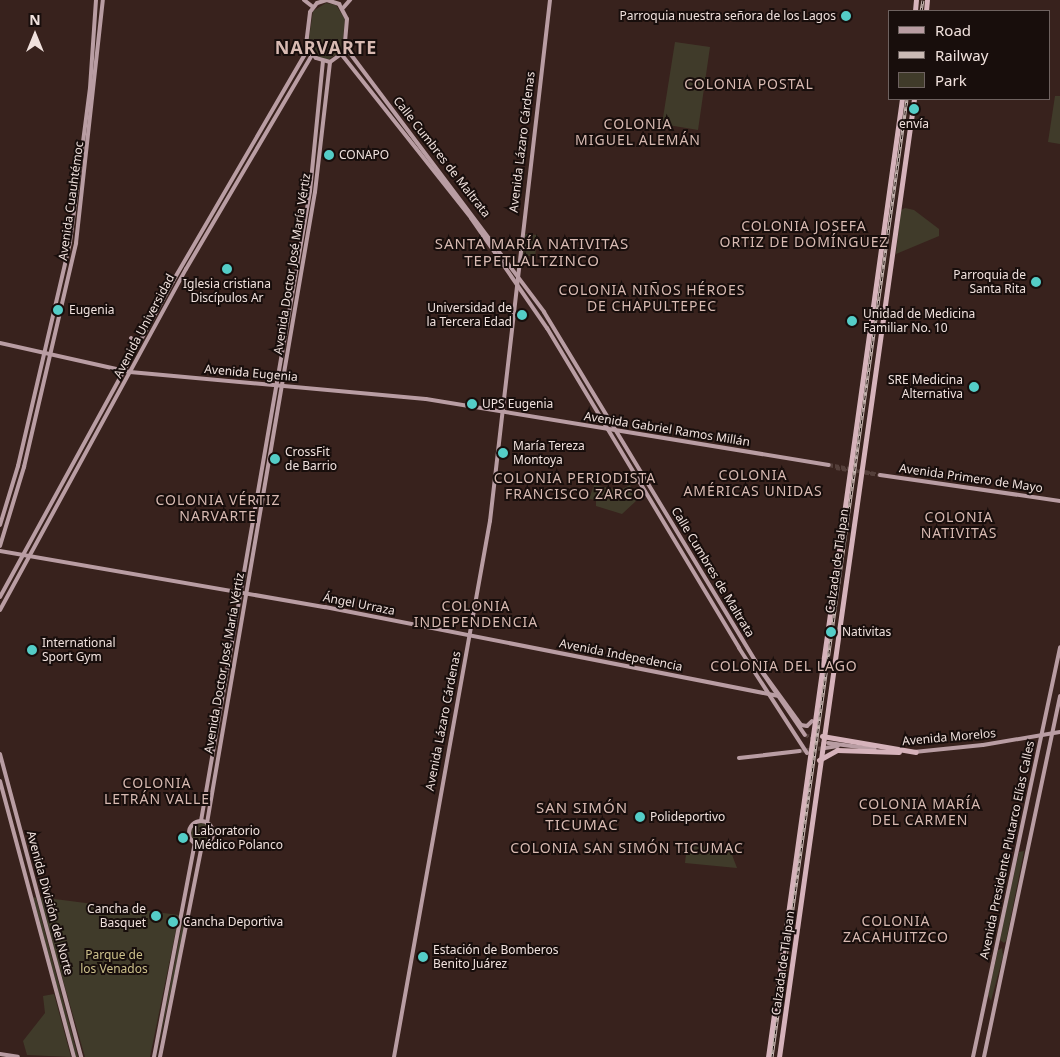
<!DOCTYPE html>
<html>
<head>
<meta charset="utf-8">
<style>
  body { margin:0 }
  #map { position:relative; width:1060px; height:1057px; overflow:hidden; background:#38221d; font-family:"Noto Sans",sans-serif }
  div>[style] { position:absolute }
  .green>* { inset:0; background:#403b2a }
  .round { border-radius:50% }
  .major-tunnel>* { height:4px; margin-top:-2px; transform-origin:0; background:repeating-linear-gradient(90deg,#543f3a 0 4px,transparent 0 6px) }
  .major>* { height:4px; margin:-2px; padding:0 2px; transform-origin:2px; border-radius:2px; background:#b99da3 }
  .major>.ring { margin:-2px; padding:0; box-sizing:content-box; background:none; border:4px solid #b99da3; border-radius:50% }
  .highway>* { height:5px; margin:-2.5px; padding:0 2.5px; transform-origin:2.5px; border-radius:2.5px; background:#d6b3bb }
  .rail>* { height:3px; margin-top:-1.5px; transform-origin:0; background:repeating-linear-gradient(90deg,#180e0c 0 4px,#cabab5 0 8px); box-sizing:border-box; border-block:1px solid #cabab5 }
  .dots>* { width:14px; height:14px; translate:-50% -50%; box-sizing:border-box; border:2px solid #180e0c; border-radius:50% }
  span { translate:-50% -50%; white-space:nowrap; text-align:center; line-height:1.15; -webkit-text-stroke:4px #180e0c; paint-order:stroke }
  .poi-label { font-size:12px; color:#f0e1dd }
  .right { translate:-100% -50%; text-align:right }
  .left { translate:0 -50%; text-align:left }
  .street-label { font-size:12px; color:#f0e1dd }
  .park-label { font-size:12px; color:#ccc08b }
  .neighbourhood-label { font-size:14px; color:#d8bab2; letter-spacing:1px }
  .quarter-label { font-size:15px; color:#d8bab2; letter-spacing:1px }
  .district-label { font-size:18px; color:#d8bab2; font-weight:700; letter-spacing:1px }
  .legend { position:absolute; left:888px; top:10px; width:162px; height:90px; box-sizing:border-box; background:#180e0c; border:1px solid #6e6260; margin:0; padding:6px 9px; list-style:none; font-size:15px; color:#f0e1dd }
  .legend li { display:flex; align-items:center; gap:10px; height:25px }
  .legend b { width:25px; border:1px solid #6e6260 }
  .north { position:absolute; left:10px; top:10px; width:50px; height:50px; -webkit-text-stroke:4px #180e0c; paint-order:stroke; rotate:0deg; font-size:14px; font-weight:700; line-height:20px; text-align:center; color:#f0e1dd }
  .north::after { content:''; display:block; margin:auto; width:18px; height:22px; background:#f0e1dd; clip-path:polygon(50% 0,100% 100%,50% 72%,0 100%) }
</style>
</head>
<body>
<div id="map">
  <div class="green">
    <i style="clip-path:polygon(326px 3px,336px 5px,345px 19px,342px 50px,328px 60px,317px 58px,308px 45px,313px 11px)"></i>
    <i style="clip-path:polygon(675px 42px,710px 47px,698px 130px,662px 124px)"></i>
    <i style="clip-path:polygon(1055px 96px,1060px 96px,1060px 144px,1048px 142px)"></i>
    <i style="clip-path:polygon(905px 208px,914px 210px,939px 229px,939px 236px,896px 254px,901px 210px)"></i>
    <i style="clip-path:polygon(525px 234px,538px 235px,535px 257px,523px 255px)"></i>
    <i style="clip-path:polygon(594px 485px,620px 490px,630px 485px,636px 501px,622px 514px,596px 506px,596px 500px,589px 499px)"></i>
    <i class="round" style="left:191px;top:823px;width:20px;height:20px"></i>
    <i style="clip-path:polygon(687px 845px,729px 847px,737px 868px,685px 863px)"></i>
    <i style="clip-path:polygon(1024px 851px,1006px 941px,1004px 943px,1000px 940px,1009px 896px,1019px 852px)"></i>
    <i style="clip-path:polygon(33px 897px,36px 898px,78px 1057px,76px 1057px)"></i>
    <i style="clip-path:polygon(39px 897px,179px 915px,150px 1057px,85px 1057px)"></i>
    <i style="clip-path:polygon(184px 915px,188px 915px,156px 1057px)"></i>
    <i style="clip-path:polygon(1002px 948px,1003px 956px,991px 1001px,988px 995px,998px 950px)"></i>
    <i style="clip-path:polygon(54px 994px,71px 1057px,27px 1055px,23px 1041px,45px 1013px,43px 996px)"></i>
  </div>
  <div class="major-tunnel">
    <i style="left:829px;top:465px;width:46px;rotate:11.3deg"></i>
    <i style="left:836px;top:468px;width:45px;rotate:9deg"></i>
    <i style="left:805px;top:735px;width:22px;rotate:22deg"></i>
    <i style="left:800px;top:751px;width:25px;rotate:-7deg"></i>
  </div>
  <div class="major">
    <i style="left:304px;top:0;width:11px;rotate:38deg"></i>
    <i style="left:327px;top:0;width:13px;rotate:18deg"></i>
    <i style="left:339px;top:4px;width:17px;rotate:62deg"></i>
    <i style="left:347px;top:19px;width:33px;rotate:95deg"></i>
    <i style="left:344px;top:52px;width:17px;rotate:144deg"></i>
    <i style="left:330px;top:62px;width:15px;rotate:-164deg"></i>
    <i style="left:316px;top:58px;width:16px;rotate:-128deg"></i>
    <i style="left:306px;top:45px;width:33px;rotate:-83deg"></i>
    <i style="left:310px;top:12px;width:11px;rotate:-52deg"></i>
    <i style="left:317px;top:3px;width:10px;rotate:-17deg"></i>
    <i style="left:343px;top:8px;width:11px;rotate:-49deg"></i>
    <i style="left:346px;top:48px;width:330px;rotate:53.1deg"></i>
    <i style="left:544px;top:312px;width:419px;rotate:58.8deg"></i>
    <i style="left:761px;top:670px;width:68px;rotate:54deg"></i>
    <i style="left:801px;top:725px;width:6px;rotate:9deg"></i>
    <i style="left:807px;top:726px;width:7px;rotate:-45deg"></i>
    <i style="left:342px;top:55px;width:208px;rotate:51.6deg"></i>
    <i style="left:471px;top:218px;width:134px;rotate:55.4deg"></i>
    <i style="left:547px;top:328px;width:373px;rotate:59deg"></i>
    <i style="left:739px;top:648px;width:125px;rotate:57.1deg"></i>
    <i style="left:131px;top:338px;width:5px;rotate:68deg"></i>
    <i style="left:133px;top:343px;width:6px;rotate:-9deg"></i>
    <i style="left:0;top:343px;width:133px;rotate:12.6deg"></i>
    <i style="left:130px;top:372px;width:297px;rotate:5.2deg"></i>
    <i style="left:426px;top:399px;width:408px;rotate:9.3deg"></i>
    <i style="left:880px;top:475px;width:182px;rotate:8.2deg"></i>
    <i style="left:0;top:525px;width:62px;rotate:-73deg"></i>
    <i style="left:18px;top:466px;width:230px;rotate:-76.9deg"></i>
    <i style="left:70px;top:242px;width:155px;rotate:-82.6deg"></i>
    <i style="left:90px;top:88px;width:88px;rotate:-86.1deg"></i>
    <i style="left:0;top:546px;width:83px;rotate:-73.1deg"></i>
    <i style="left:24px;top:467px;width:230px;rotate:-76.9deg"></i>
    <i style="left:76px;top:243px;width:244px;rotate:-83.7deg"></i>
    <i style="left:0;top:551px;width:330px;rotate:9.8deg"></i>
    <i style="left:325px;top:607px;width:461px;rotate:11.1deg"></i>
    <i style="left:0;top:597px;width:360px;rotate:-61.3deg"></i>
    <i style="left:173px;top:281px;width:268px;rotate:-59.8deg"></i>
    <i style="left:0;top:610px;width:388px;rotate:-61.4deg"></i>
    <i style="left:186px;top:269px;width:248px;rotate:-59.5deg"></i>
    <i style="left:762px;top:672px;width:76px;rotate:55.7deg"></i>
    <i style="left:828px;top:743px;width:47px;rotate:7.3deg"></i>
    <i style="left:825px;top:748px;width:13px;rotate:-9deg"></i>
    <i style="left:914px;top:752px;width:69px;rotate:-5.8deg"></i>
    <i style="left:983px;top:745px;width:78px;rotate:-9.6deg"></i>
    <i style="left:0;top:754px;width:314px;rotate:75deg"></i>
    <i style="left:739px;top:758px;width:61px;rotate:-6.5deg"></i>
    <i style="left:0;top:781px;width:286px;rotate:75deg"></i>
    <i class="ring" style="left:189px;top:821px;width:20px;height:20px"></i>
    <i style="left:201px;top:821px;width:639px;rotate:-80.18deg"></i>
    <i style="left:310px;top:191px;width:131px;rotate:-84.3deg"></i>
    <i style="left:207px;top:823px;width:640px;rotate:-80.29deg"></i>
    <i style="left:315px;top:192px;width:131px;rotate:-83.4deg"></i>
    <i style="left:0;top:1054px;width:18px;rotate:9deg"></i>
    <i style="left:154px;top:1057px;width:218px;rotate:-79.2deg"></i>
    <i style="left:160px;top:1057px;width:216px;rotate:-78.8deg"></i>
    <i style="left:394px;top:1057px;width:545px;rotate:-79.85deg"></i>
    <i style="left:490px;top:521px;width:524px;rotate:-83.43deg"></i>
    <i style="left:973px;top:1057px;width:419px;rotate:-78deg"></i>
    <i style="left:984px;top:1057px;width:369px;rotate:-78.1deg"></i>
  </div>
  <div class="highway">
    <i style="left:915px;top:11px;width:11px;rotate:-85deg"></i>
    <i style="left:926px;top:11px;width:11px;rotate:-85deg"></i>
    <i style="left:822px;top:736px;width:95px;rotate:9.7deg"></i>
    <i style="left:819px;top:760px;width:21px;rotate:-29deg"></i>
    <i style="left:837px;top:750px;width:62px;rotate:1.8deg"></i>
    <i style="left:768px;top:1057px;width:967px;rotate:-82.04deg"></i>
    <i style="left:779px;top:1057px;width:967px;rotate:-81.98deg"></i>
  </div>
  <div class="rail">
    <i style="left:921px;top:11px;width:11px;rotate:-80deg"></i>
    <i style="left:772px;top:1057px;width:967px;rotate:-81.98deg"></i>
  </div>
  <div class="dots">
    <i style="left:846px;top:16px;background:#54cdc7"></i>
    <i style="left:914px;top:109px;background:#54cdc7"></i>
    <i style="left:329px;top:155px;background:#54cdc7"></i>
    <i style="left:227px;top:269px;background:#54cdc7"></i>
    <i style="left:1036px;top:282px;background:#54cdc7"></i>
    <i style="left:58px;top:310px;background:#54cdc7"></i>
    <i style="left:522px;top:315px;background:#54cdc7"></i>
    <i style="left:852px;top:321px;background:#54cdc7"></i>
    <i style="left:974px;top:387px;background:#54cdc7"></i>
    <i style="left:472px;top:404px;background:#54cdc7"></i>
    <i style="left:503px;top:453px;background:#54cdc7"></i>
    <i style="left:275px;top:459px;background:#54cdc7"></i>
    <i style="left:831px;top:632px;background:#54cdc7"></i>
    <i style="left:32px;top:650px;background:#54cdc7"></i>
    <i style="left:640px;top:817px;background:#54cdc7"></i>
    <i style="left:183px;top:838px;background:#54cdc7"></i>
    <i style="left:156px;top:916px;background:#54cdc7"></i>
    <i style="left:173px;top:922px;background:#54cdc7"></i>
    <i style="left:423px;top:957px;background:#54cdc7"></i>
  </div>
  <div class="poi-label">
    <span class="right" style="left:836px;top:16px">Parroquia nuestra señora de los Lagos</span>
    <span style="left:914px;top:124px">envía</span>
    <span class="left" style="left:339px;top:155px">CONAPO</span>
    <span class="right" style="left:1026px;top:282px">Parroquia de<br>Santa Rita</span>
    <span style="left:227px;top:291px">Iglesia cristiana<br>Discípulos Ar</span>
    <span class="right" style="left:512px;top:315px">Universidad de<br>la Tercera Edad</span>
    <span class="left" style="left:69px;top:310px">Eugenia</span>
    <span class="left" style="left:863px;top:321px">Unidad de Medicina<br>Familiar No. 10</span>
    <span class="right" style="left:963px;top:387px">SRE Medicina<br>Alternativa</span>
    <span class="left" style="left:482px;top:404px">UPS Eugenia</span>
    <span class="left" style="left:513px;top:453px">María Tereza<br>Montoya</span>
    <span class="left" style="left:285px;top:459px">CrossFit<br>de Barrio</span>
    <span class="left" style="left:842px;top:632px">Nativitas</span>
    <span class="left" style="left:42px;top:650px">International<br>Sport Gym</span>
    <span class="left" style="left:650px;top:817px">Polideportivo</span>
    <span class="left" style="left:194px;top:838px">Laboratorio<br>Médico Polanco</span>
    <span class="right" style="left:146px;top:916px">Cancha de<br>Basquet</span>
    <span class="left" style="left:183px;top:922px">Cancha Deportiva</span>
    <span class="left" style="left:433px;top:957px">Estación de Bomberos<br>Benito Juárez</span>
  </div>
  <div class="street-label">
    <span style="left:522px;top:142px;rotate:-83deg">Avenida Lázaro Cárdenas</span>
    <span style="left:442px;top:157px;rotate:52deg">Calle Cumbres de Maltrata</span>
    <span style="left:71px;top:201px;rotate:-82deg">Avenida Cuauhtémoc</span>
    <span style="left:292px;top:264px;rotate:-81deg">Avenida Doctor José María Vértiz</span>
    <span style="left:144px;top:326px;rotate:-62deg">Avenida Universidad</span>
    <span style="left:251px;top:373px;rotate:5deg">Avenida Eugenia</span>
    <span style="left:667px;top:429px;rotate:9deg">Avenida Gabriel Ramos Millán</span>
    <span style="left:971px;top:478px;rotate:8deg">Avenida Primero de Mayo</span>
    <span style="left:837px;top:561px;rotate:-82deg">Calzada de Tlalpan</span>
    <span style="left:713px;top:572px;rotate:59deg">Calle Cumbres de Maltrata</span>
    <span style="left:359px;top:604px;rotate:11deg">Ángel Urraza</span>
    <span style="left:621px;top:655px;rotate:11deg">Avenida Indepedencia</span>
    <span style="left:224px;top:663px;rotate:-80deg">Avenida Doctor José María Vértiz</span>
    <span style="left:443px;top:721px;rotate:-79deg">Avenida Lázaro Cárdenas</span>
    <span style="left:949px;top:737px;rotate:-5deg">Avenida Morelos</span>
    <span style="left:1007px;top:850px;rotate:-78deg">Avenida Presidente Plutarco Elías Calles</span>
    <span style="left:50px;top:903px;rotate:75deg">Avenida División del Norte</span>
    <span style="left:783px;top:963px;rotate:-82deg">Calzada de Tlalpan</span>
  </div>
  <div class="park-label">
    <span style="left:114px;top:962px">Parque de<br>los Venados</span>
  </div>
  <div class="neighbourhood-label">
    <span style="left:749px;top:84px">COLONIA POSTAL</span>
    <span style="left:638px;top:132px">COLONIA<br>MIGUEL ALEMÁN</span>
    <span style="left:804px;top:234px">COLONIA JOSEFA<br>ORTIZ DE DOMÍNGUEZ</span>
    <span style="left:652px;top:298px">COLONIA NIÑOS HÉROES<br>DE CHAPULTEPEC</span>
    <span style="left:753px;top:483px">COLONIA<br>AMÉRICAS UNIDAS</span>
    <span style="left:575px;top:486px">COLONIA PERIODISTA<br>FRANCISCO ZARCO</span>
    <span style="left:218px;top:508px">COLONIA VÉRTIZ<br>NARVARTE</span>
    <span style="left:959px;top:525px">COLONIA<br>NATIVITAS</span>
    <span style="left:476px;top:614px">COLONIA<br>INDEPENDENCIA</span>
    <span style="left:784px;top:666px">COLONIA DEL LAGO</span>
    <span style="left:157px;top:791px">COLONIA<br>LETRÁN VALLE</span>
    <span style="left:920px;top:812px">COLONIA MARÍA<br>DEL CARMEN</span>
    <span style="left:627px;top:848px">COLONIA SAN SIMÓN TICUMAC</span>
    <span style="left:896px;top:929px">COLONIA<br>ZACAHUITZCO</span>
  </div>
  <div class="quarter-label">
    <span style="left:532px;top:252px">SANTA MARÍA NATIVITAS<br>TEPETLALTZINCO</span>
    <span style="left:582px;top:816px">SAN SIMÓN<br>TICUMAC</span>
  </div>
  <div class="district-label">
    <span style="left:326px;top:47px">NARVARTE</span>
  </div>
  <ul class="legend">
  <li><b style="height:6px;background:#b99da3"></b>Road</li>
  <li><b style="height:6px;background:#cabab5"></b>Railway</li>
  <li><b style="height:14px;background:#403b2a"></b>Park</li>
  </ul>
  <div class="north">N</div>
</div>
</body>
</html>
